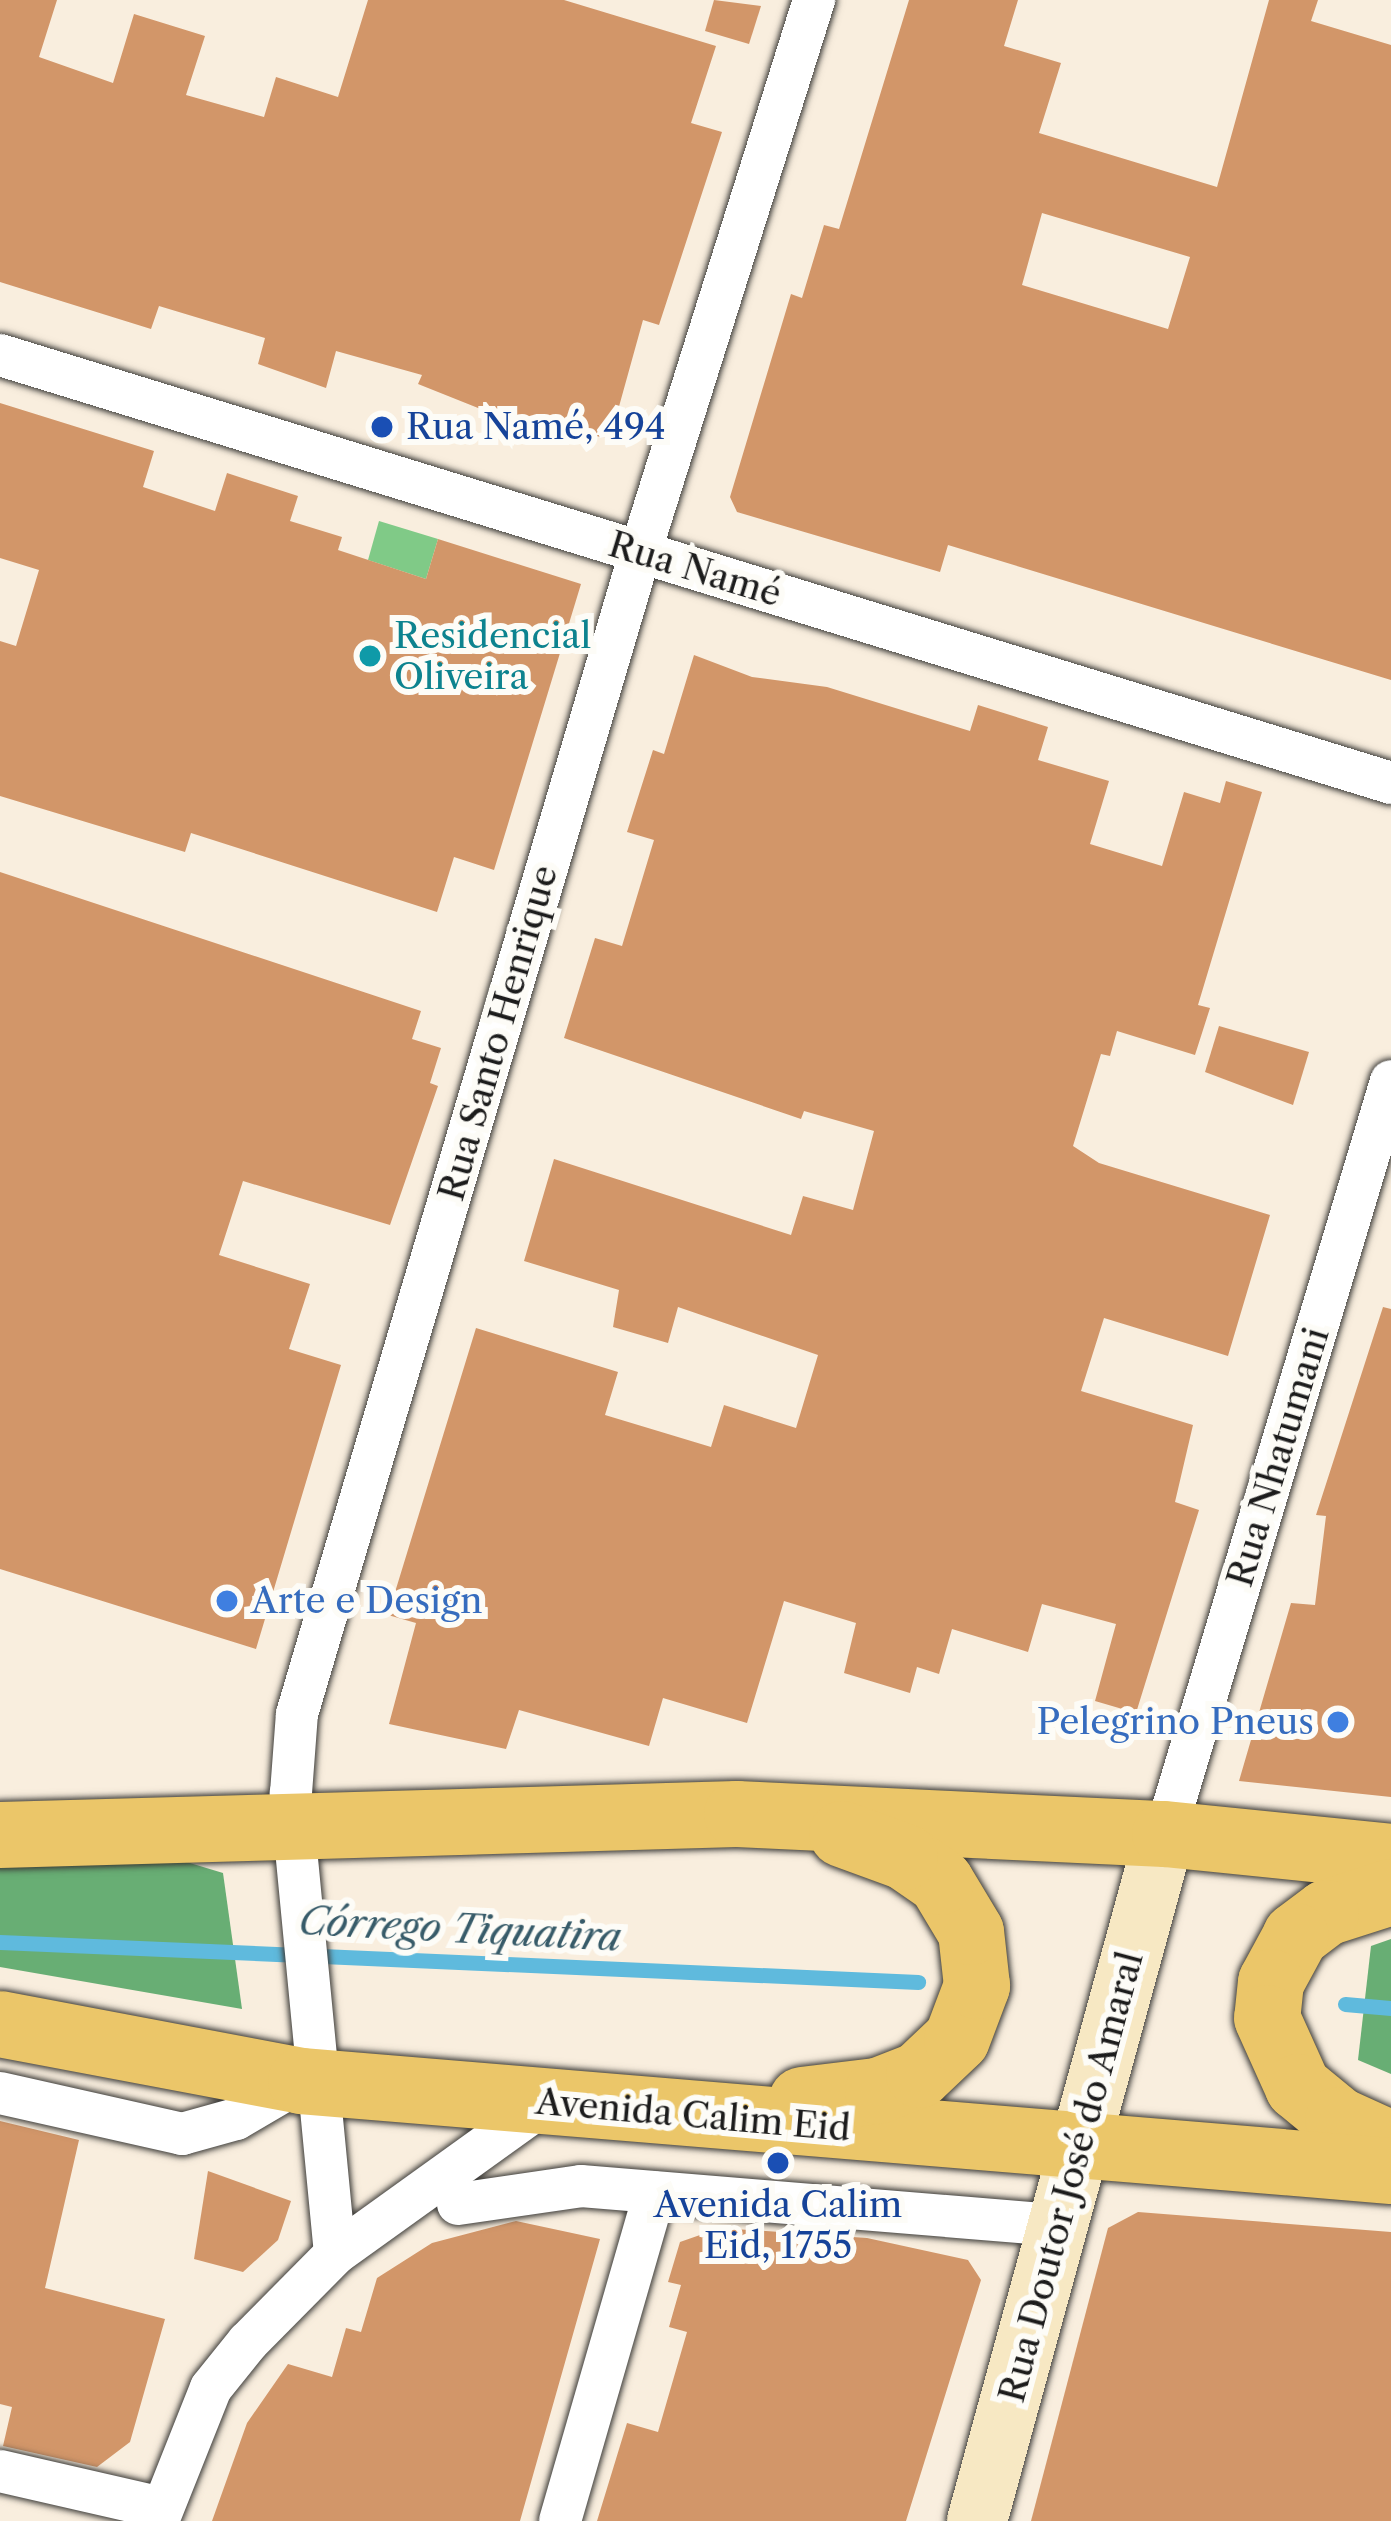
<!DOCTYPE html>
<html>
<head>
<meta charset="utf-8">
<style>
  body { margin:0 }
  #map { position:relative; width:1391px; height:2521px; overflow:hidden; background:#f9eede; font-family:"Libre Caslon Text",serif }
  div>[style] { position:absolute }
  .green>* { inset:0; background:#80ca87 }
  .forest>* { inset:0; background:#68ae74 }
  .stream>* { height:15px; margin:-7.5px; padding:0 7.5px; transform-origin:7.5px; border-radius:7.5px; background:#5fbadd }
  .building>* { inset:0; background:#d29669 }
  .roads { filter:drop-shadow(0 0 3px #3d3c39) drop-shadow(0 0 3px #3d3c39) }
  .street>* { height:42px; margin:-21px; padding:0 21px; transform-origin:21px; border-radius:21px; background:#fff }
  .secondary>* { height:60px; margin:-30px; padding:0 30px; transform-origin:30px; border-radius:30px; background:#f7e8c3 }
  .primary>* { height:66px; margin:-33px; padding:0 33px; transform-origin:33px; border-radius:33px; background:#ebc669 }
  .dots>* { width:33px; height:33px; translate:-50% -50%; box-sizing:border-box; border:6px solid #fdfcf7; border-radius:50% }
  span { translate:-50% -50%; white-space:nowrap; text-align:center; line-height:1.15; -webkit-text-stroke:12px #fdfcf7; paint-order:stroke }
  .transit-label { font-size:36px; color:#164399 }
  .left { translate:0 -50%; text-align:left }
  .street-label { font-size:36px; color:#1c1c1c }
  .culture-label { font-size:36px; color:#0d838f }
  .shop-label { font-size:36px; color:#366cbe }
  .right { translate:-100% -50%; text-align:right }
  .water-label { font-size:39px; color:#375b69; font-style:italic }
</style>
</head>
<body>
<div id="map">
  <div class="green">
    <i style="clip-path:polygon(379px 521px,438px 539px,426px 579px,368px 560px)"></i>
  </div>
  <div class="forest">
    <i style="clip-path:polygon(137px 1847px,223px 1873px,242px 2009px,0 1967px,0 1849px)"></i>
    <i style="clip-path:polygon(1391px 1939px,1391px 2074px,1358px 2060px,1371px 1946px)"></i>
  </div>
  <div class="stream">
    <i style="left:0;top:1942px;width:919px;rotate:2.49deg"></i>
    <i style="left:1345px;top:2004px;width:46px;rotate:5deg"></i>
  </div>
  <div class="building">
    <i style="clip-path:polygon(0 0,57px 0,39px 57px,113px 83px,134px 14px,205px 36px,186px 95px,264px 117px,276px 77px,338px 97px,368px 0,564px 0,716px 46px,691px 123px,722px 132px,659px 325px,643px 320px,610px 439px,549px 426px,546px 435px,418px 384px,422px 375px,336px 351px,326px 388px,258px 364px,265px 338px,159px 306px,151px 329px,0 282px)"></i>
    <i style="clip-path:polygon(714px 0,761px 6px,749px 44px,705px 31px)"></i>
    <i style="clip-path:polygon(evenodd,909px 0,1018px 0,1004px 46px,1061px 63px,1039px 133px,1217px 187px,1269px 0,1318px 0,1311px 21px,1391px 45px,1391px 680px,948px 545px,940px 572px,737px 512px,730px 497px,791px 294px,802px 298px,824px 225px,839px 229px,909px 0,1042px 213px,1190px 257px,1168px 329px,1022px 285px,1042px 213px)"></i>
    <i style="clip-path:polygon(0 403px,154px 451px,143px 487px,215px 511px,227px 473px,298px 496px,290px 521px,342px 537px,338px 550px,426px 579px,438px 539px,581px 584px,494px 870px,454px 857px,437px 912px,191px 833px,185px 852px,0 796px,0 641px,16px 646px,39px 570px,0 558px)"></i>
    <i style="clip-path:polygon(694px 655px,752px 677px,827px 687px,970px 731px,978px 705px,1048px 727px,1038px 760px,1109px 781px,1090px 844px,1162px 866px,1184px 792px,1220px 803px,1226px 781px,1262px 792px,1198px 1005px,1210px 1008px,1195px 1055px,1117px 1031px,1110px 1056px,1101px 1054px,1073px 1146px,1099px 1163px,1270px 1215px,1228px 1356px,1104px 1318px,1081px 1391px,1193px 1425px,1175px 1502px,1199px 1510px,1136px 1713px,1095px 1701px,1116px 1624px,1042px 1604px,1028px 1652px,952px 1629px,939px 1674px,917px 1667px,910px 1693px,844px 1673px,856px 1623px,784px 1601px,747px 1723px,663px 1698px,649px 1746px,519px 1710px,506px 1749px,389px 1724px,416px 1623px,388px 1615px,476px 1328px,618px 1372px,605px 1415px,711px 1447px,724px 1405px,796px 1428px,818px 1355px,678px 1307px,668px 1343px,613px 1327px,619px 1290px,524px 1261px,554px 1159px,791px 1235px,803px 1196px,853px 1210px,874px 1131px,804px 1111px,801px 1119px,564px 1038px,595px 938px,622px 946px,654px 840px,627px 832px,653px 750px,664px 754px)"></i>
    <i style="clip-path:polygon(0 872px,421px 1011px,412px 1039px,441px 1048px,430px 1083px,438px 1086px,390px 1225px,243px 1181px,219px 1255px,310px 1284px,289px 1349px,341px 1365px,256px 1649px,0 1569px)"></i>
    <i style="clip-path:polygon(1219px 1026px,1309px 1052px,1293px 1105px,1205px 1072px)"></i>
    <i style="clip-path:polygon(1383px 1307px,1391px 1309px,1391px 1797px,1239px 1781px,1291px 1603px,1315px 1605px,1326px 1516px,1316px 1515px)"></i>
    <i style="clip-path:polygon(0 2121px,79px 2140px,45px 2288px,165px 2319px,130px 2442px,97px 2467px,3px 2446px,12px 2407px,0 2404px)"></i>
    <i style="clip-path:polygon(208px 2171px,291px 2201px,278px 2240px,243px 2272px,194px 2259px)"></i>
    <i style="clip-path:polygon(1138px 2212px,1391px 2232px,1391px 2521px,1031px 2521px,1108px 2228px)"></i>
    <i style="clip-path:polygon(516px 2221px,600px 2239px,520px 2521px,212px 2521px,247px 2423px,288px 2364px,332px 2377px,346px 2328px,361px 2332px,377px 2278px,432px 2243px)"></i>
    <i style="clip-path:polygon(720px 2228px,867px 2238px,968px 2260px,981px 2280px,906px 2521px,597px 2521px,627px 2423px,658px 2432px,687px 2332px,669px 2327px,681px 2285px,668px 2282px,680px 2242px)"></i>
  </div>
  <div class="roads">
    <div class="street">
      <i style="left:0;top:355px;width:1455px;rotate:17.1deg"></i>
      <i style="left:1165px;top:1834px;width:786px;rotate:-73.29deg"></i>
      <i style="left:0;top:2093px;width:187px;rotate:12.7deg"></i>
      <i style="left:182px;top:2134px;width:56px;rotate:-15.5deg"></i>
      <i style="left:236px;top:2119px;width:75px;rotate:-30.3deg"></i>
      <i style="left:458px;top:2204px;width:124px;rotate:-8.3deg"></i>
      <i style="left:581px;top:2186px;width:477px;rotate:4.7deg"></i>
      <i style="left:335px;top:2254px;width:463px;rotate:-95.5deg"></i>
      <i style="left:291px;top:1793px;width:79px;rotate:-85.7deg"></i>
      <i style="left:297px;top:1714px;width:1211px;rotate:-73.54deg"></i>
      <i style="left:640px;top:553px;width:580px;rotate:-72.53deg"></i>
      <i style="left:0;top:2471px;width:166px;rotate:12.9deg"></i>
      <i style="left:158px;top:2521px;width:143px;rotate:-68.3deg"></i>
      <i style="left:211px;top:2388px;width:59px;rotate:-51.2deg"></i>
      <i style="left:248px;top:2342px;width:124px;rotate:-45.3deg"></i>
      <i style="left:335px;top:2254px;width:259px;rotate:-35.7deg"></i>
      <i style="left:560px;top:2521px;width:342px;rotate:-73.9deg"></i>
    </div>
    <div class="secondary">
      <i style="left:977px;top:2521px;width:712px;rotate:-74.7deg"></i>
    </div>
    <div class="primary">
      <i style="left:0;top:1835px;width:737px;rotate:-1.63deg"></i>
      <i style="left:737px;top:1814px;width:428px;rotate:2.7deg"></i>
      <i style="left:1165px;top:1834px;width:227px;rotate:5.8deg"></i>
      <i style="left:1391px;top:1892px;width:68px;rotate:162.1deg"></i>
      <i style="left:1326px;top:1913px;width:38px;rotate:143deg"></i>
      <i style="left:1296px;top:1936px;width:52px;rotate:118.5deg"></i>
      <i style="left:1271px;top:1982px;width:36px;rotate:96deg"></i>
      <i style="left:1267px;top:2018px;width:76px;rotate:65.8deg"></i>
      <i style="left:1298px;top:2087px;width:52px;rotate:39.5deg"></i>
      <i style="left:1338px;top:2120px;width:58px;rotate:24.4deg"></i>
      <i style="left:0;top:2024px;width:306px;rotate:10.7deg"></i>
      <i style="left:301px;top:2081px;width:1094px;rotate:4.72deg"></i>
      <i style="left:802px;top:2100px;width:77px;rotate:-6.8deg"></i>
      <i style="left:878px;top:2091px;width:44px;rotate:-21.3deg"></i>
      <i style="left:919px;top:2075px;width:52px;rotate:-43.5deg"></i>
      <i style="left:957px;top:2039px;width:57px;rotate:-69.3deg"></i>
      <i style="left:977px;top:1986px;width:54px;rotate:-96.3deg"></i>
      <i style="left:971px;top:1932px;width:58px;rotate:-121deg"></i>
      <i style="left:941px;top:1882px;width:44px;rotate:-145.2deg"></i>
      <i style="left:905px;top:1857px;width:67px;rotate:-159.9deg"></i>
    </div>
  </div>
  <div class="dots">
    <i style="left:382px;top:427px;background:#1a4fb4"></i>
    <i style="left:370px;top:656px;background:#0f9aa8"></i>
    <i style="left:227px;top:1601px;background:#3f7fe0"></i>
    <i style="left:1338px;top:1722px;background:#3f7fe0"></i>
    <i style="left:778px;top:2163px;background:#1a4fb4"></i>
  </div>
  <div class="transit-label">
    <span class="left" style="left:406px;top:427px">Rua Namé, 494</span>
    <span style="left:778px;top:2225px">Avenida Calim<br>Eid, 1755</span>
  </div>
  <div class="street-label">
    <span style="left:695px;top:569px;rotate:17deg">Rua Namé</span>
    <span style="left:498px;top:1033px;rotate:-74deg">Rua Santo Henrique</span>
    <span style="left:1278px;top:1457px;rotate:-73deg">Rua Nhatumani</span>
    <span style="left:693px;top:2115px;rotate:5deg">Avenida Calim Eid</span>
    <span style="left:1071px;top:2177px;rotate:-75deg">Rua Doutor José do Amaral</span>
  </div>
  <div class="culture-label">
    <span class="left" style="left:394px;top:656px">Residencial<br>Oliveira</span>
  </div>
  <div class="shop-label">
    <span class="left" style="left:251px;top:1601px">Arte e Design</span>
    <span class="right" style="left:1314px;top:1722px">Pelegrino Pneus</span>
  </div>
  <div class="water-label">
    <span style="left:460px;top:1929px;rotate:3deg">Córrego Tiquatira</span>
  </div>
</div>
</body>
</html>
